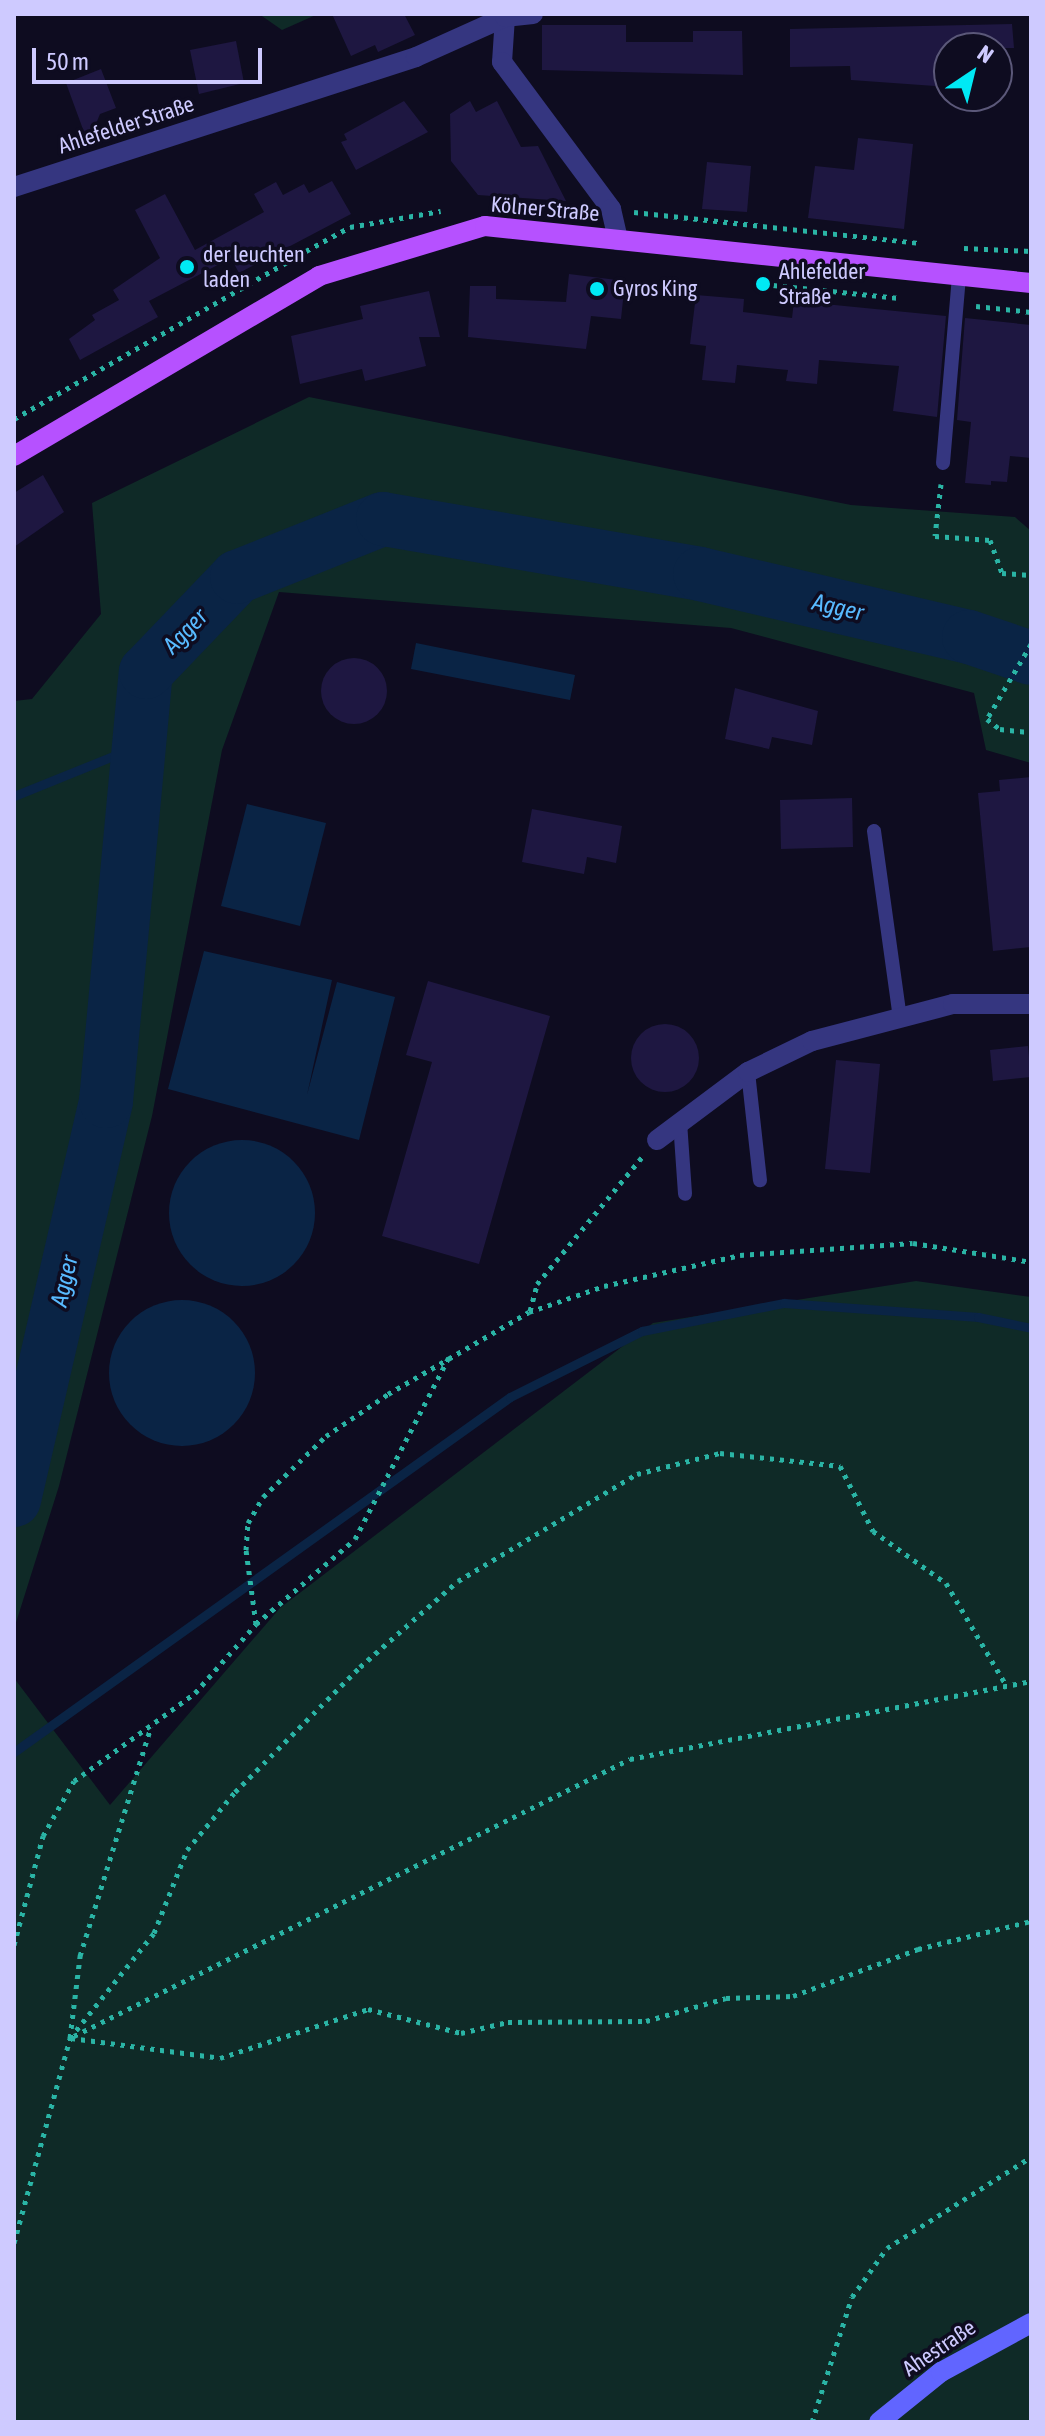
<!DOCTYPE html>
<html>
<head>
<meta charset="utf-8">
<style>
  body { margin:0 }
  #map { position:relative; width:1045px; height:2436px; overflow:hidden; background:#0e0c20; font-family:"Asap Condensed",sans-serif }
  div>[style] { position:absolute }
  .green>* { inset:0; background:#0f2a27 }
  .water>* { inset:0; background:#0a2445 }
  .round { border-radius:50% }
  .stream>* { height:9px; margin:-4.5px; padding:0 4.5px; transform-origin:4.5px; border-radius:4.5px; background:#0a2445 }
  .river>* { height:54px; margin:-27px; padding:0 27px; transform-origin:27px; border-radius:27px; background:#0a2445 }
  .building>* { inset:0; background:#1e1741 }
  .path>* { height:5px; margin-top:-2.5px; transform-origin:0; background:repeating-linear-gradient(90deg,#2ab4a5 0 4px,transparent 0 10px) }
  .service>* { height:14px; margin:-7px; padding:0 7px; transform-origin:7px; border-radius:7px; background:#353680 }
  .minor>* { height:20px; margin:-10px; padding:0 10px; transform-origin:10px; border-radius:10px; background:#353680 }
  .secondary>* { height:20px; margin:-10px; padding:0 10px; transform-origin:10px; border-radius:10px; background:#6165ff }
  .primary>* { height:20px; margin:-10px; padding:0 10px; transform-origin:10px; border-radius:10px; background:#b651ff }
  .dots>* { width:22px; height:22px; translate:-50% -50%; box-sizing:border-box; border:4px solid #0e0c20; border-radius:50% }
  span { translate:-50% -50%; white-space:nowrap; text-align:center; line-height:1.15; -webkit-text-stroke:7px #0e0c20; paint-order:stroke }
  .street-label { font-size:22px; color:#cecaff }
  .poi-label { font-size:22px; color:#cecaff }
  .left { translate:0 -50%; text-align:left }
  .water-label { font-size:24px; color:#58baff; font-style:italic }
  .frame { position:absolute; inset:0; border:16px solid #cecaff; pointer-events:none }
  .north { position:absolute; left:933px; top:32px; width:80px; height:80px; box-sizing:border-box; background:#0e0c20; border:2px solid #5b5879; border-radius:50%; rotate:35deg; font-size:22px; font-weight:700; line-height:32px; text-align:center; color:#cecaff }
  .north::after { content:''; display:block; margin:auto; width:28px; height:36px; background:#00e9f5; clip-path:polygon(50% 0,100% 100%,50% 72%,0 100%) }
  .scale { position:absolute; left:32px; top:48px; width:230px; height:36px; box-sizing:border-box; border:4px solid #cecaff; border-top:0; padding-left:10px; font-size:24px; line-height:28px; white-space:nowrap; color:#cecaff; -webkit-text-stroke:6px #0e0c20; paint-order:stroke }
</style>
</head>
<body>
<div id="map">
  <div class="green">
    <i style="clip-path:polygon(259px 14px,318px 14px,282px 30px)"></i>
    <i style="clip-path:polygon(309px 397px,851px 505px,1015px 517px,1031px 531px,1031px 763px,986px 750px,974px 693px,731px 628px,279px 592px,222px 750px,152px 1116px,59px 1486px,14px 1629px,14px 701px,32px 699px,101px 614px,92px 503px)"></i>
    <i style="clip-path:polygon(916px 1281px,1031px 1297px,1031px 2422px,14px 2422px,14px 1678px,110px 1805px,280px 1608px,653px 1323px)"></i>
  </div>
  <div class="water">
    <i style="clip-path:polygon(416px 643px,575px 675px,570px 700px,411px 669px)"></i>
    <i style="clip-path:polygon(247px 804px,326px 823px,300px 926px,221px 906px)"></i>
    <i style="clip-path:polygon(204px 951px,332px 980px,307px 1095px,337px 982px,395px 997px,359px 1140px,168px 1089px)"></i>
    <i class="round" style="left:169px;top:1140px;width:146px;height:146px"></i>
    <i class="round" style="left:109px;top:1300px;width:146px;height:146px"></i>
  </div>
  <div class="stream">
    <i style="left:1027px;top:657px;width:5px;rotate:-37deg"></i>
    <i style="left:14px;top:796px;width:134px;rotate:-22deg"></i>
    <i style="left:14px;top:1752px;width:610px;rotate:-35.59deg"></i>
    <i style="left:510px;top:1397px;width:148px;rotate:-26.6deg"></i>
    <i style="left:642px;top:1331px;width:145px;rotate:-11.2deg"></i>
    <i style="left:784px;top:1303px;width:195px;rotate:4.1deg"></i>
    <i style="left:978px;top:1317px;width:54px;rotate:11.7deg"></i>
  </div>
  <div class="river">
    <i style="left:14px;top:1500px;width:409px;rotate:-77deg"></i>
    <i style="left:106px;top:1101px;width:431px;rotate:-84.7deg"></i>
    <i style="left:146px;top:672px;width:132px;rotate:-46.2deg"></i>
    <i style="left:237px;top:577px;width:157px;rotate:-21.7deg"></i>
    <i style="left:383px;top:519px;width:322px;rotate:9.8deg"></i>
    <i style="left:700px;top:574px;width:276px;rotate:13.2deg"></i>
    <i style="left:969px;top:637px;width:65px;rotate:18.7deg"></i>
  </div>
  <div class="building">
    <i style="clip-path:polygon(332px 14px,404px 14px,415px 35px,378px 52px,375px 45px,351px 56px)"></i>
    <i style="clip-path:polygon(1012px 24px,1014px 48px,949px 48px,949px 87px,851px 80px,850px 66px,790px 67px,790px 29px)"></i>
    <i style="clip-path:polygon(542px 25px,626px 25px,626px 42px,693px 42px,693px 31px,742px 31px,743px 75px,542px 70px)"></i>
    <i style="clip-path:polygon(236px 41px,244px 83px,199px 94px,190px 50px)"></i>
    <i style="clip-path:polygon(101px 69px,116px 108px,100px 114px,88px 143px,66px 83px)"></i>
    <i style="clip-path:polygon(404px 101px,428px 132px,356px 170px,341px 142px,347px 140px,344px 134px)"></i>
    <i style="clip-path:polygon(470px 101px,476px 112px,497px 101px,521px 147px,538px 146px,566px 201px,478px 195px,451px 161px,450px 114px)"></i>
    <i style="clip-path:polygon(858px 138px,913px 144px,904px 229px,808px 218px,815px 166px,854px 170px)"></i>
    <i style="clip-path:polygon(707px 162px,751px 166px,747px 212px,702px 209px)"></i>
    <i style="clip-path:polygon(332px 181px,351px 214px,239px 273px,231px 258px,149px 301px,158px 317px,80px 360px,69px 339px,95px 320px,92px 315px,119px 300px,113px 290px,160px 258px,135px 210px,165px 194px,195px 250px,264px 212px,254px 194px,276px 182px,283px 195px,304px 184px,309px 193px)"></i>
    <i style="clip-path:polygon(569px 274px,625px 281px,621px 319px,591px 316px,586px 349px,468px 337px,470px 286px,496px 286px,496px 299px,566px 302px)"></i>
    <i style="clip-path:polygon(429px 291px,440px 337px,419px 337px,426px 366px,365px 381px,362px 369px,300px 384px,291px 336px,363px 319px,360px 306px)"></i>
    <i style="clip-path:polygon(696px 295px,744px 299px,743px 312px,792px 318px,794px 301px,946px 316px,937px 417px,893px 411px,899px 366px,819px 360px,817px 384px,786px 381px,788px 370px,737px 365px,735px 383px,702px 380px,706px 346px,690px 344px)"></i>
    <i style="clip-path:polygon(965px 318px,1031px 325px,1031px 458px,1010px 456px,1007px 482px,991px 481px,991px 485px,965px 483px,971px 422px,957px 420px)"></i>
    <i style="clip-path:polygon(43px 475px,64px 512px,14px 547px,14px 493px)"></i>
    <i class="round" style="left:321px;top:658px;width:66px;height:66px"></i>
    <i style="clip-path:polygon(735px 688px,818px 711px,812px 745px,772px 737px,769px 749px,725px 739px)"></i>
    <i style="clip-path:polygon(1031px 777px,1031px 947px,993px 951px,978px 793px,1000px 791px,999px 780px)"></i>
    <i style="clip-path:polygon(852px 798px,853px 847px,781px 849px,780px 800px)"></i>
    <i style="clip-path:polygon(532px 809px,622px 826px,616px 863px,587px 857px,584px 874px,522px 862px)"></i>
    <i style="clip-path:polygon(428px 981px,550px 1016px,479px 1264px,382px 1236px,432px 1062px,406px 1055px)"></i>
    <i class="round" style="left:631px;top:1024px;width:68px;height:68px"></i>
    <i style="clip-path:polygon(1028px 1046px,1031px 1077px,993px 1081px,990px 1050px)"></i>
    <i style="clip-path:polygon(836px 1060px,880px 1064px,870px 1173px,825px 1169px)"></i>
  </div>
  <div class="path">
    <i style="left:634px;top:212px;width:286px;rotate:6.2deg"></i>
    <i style="left:964px;top:248px;width:67px;rotate:2.6deg"></i>
    <i style="left:306px;top:251px;width:50px;rotate:-28.6deg"></i>
    <i style="left:350px;top:227px;width:92px;rotate:-10deg"></i>
    <i style="left:763px;top:284px;width:137px;rotate:5.9deg"></i>
    <i style="left:976px;top:306px;width:55px;rotate:6.2deg"></i>
    <i style="left:14px;top:419px;width:319px;rotate:-29.9deg"></i>
    <i style="left:941px;top:484px;width:52px;rotate:96.6deg"></i>
    <i style="left:935px;top:536px;width:55px;rotate:4.2deg"></i>
    <i style="left:990px;top:540px;width:35px;rotate:70deg"></i>
    <i style="left:1002px;top:573px;width:29px;rotate:4deg"></i>
    <i style="left:1031px;top:644px;width:87px;rotate:120.4deg"></i>
    <i style="left:987px;top:719px;width:16px;rotate:38deg"></i>
    <i style="left:1000px;top:729px;width:31px;rotate:6deg"></i>
    <i style="left:530px;top:1311px;width:28px;rotate:-75deg"></i>
    <i style="left:537px;top:1284px;width:166px;rotate:-50.4deg"></i>
    <i style="left:256px;top:1624px;width:75px;rotate:-97.7deg"></i>
    <i style="left:246px;top:1550px;width:27px;rotate:-86deg"></i>
    <i style="left:248px;top:1523px;width:30px;rotate:-60deg"></i>
    <i style="left:263px;top:1497px;width:88px;rotate:-44.1deg"></i>
    <i style="left:326px;top:1436px;width:75px;rotate:-34.1deg"></i>
    <i style="left:388px;top:1394px;width:163px;rotate:-30.2deg"></i>
    <i style="left:529px;top:1312px;width:79px;rotate:-19.1deg"></i>
    <i style="left:604px;top:1286px;width:139px;rotate:-12.8deg"></i>
    <i style="left:740px;top:1255px;width:173px;rotate:-4deg"></i>
    <i style="left:913px;top:1243px;width:120px;rotate:9.1deg"></i>
    <i style="left:14px;top:1945px;width:113px;rotate:-75.1deg"></i>
    <i style="left:43px;top:1836px;width:63px;rotate:-60.6deg"></i>
    <i style="left:74px;top:1781px;width:150px;rotate:-36deg"></i>
    <i style="left:195px;top:1693px;width:92px;rotate:-48.5deg"></i>
    <i style="left:256px;top:1624px;width:130px;rotate:-40.6deg"></i>
    <i style="left:355px;top:1539px;width:205px;rotate:-62.7deg"></i>
    <i style="left:74px;top:2036px;width:621px;rotate:-26.48deg"></i>
    <i style="left:630px;top:1759px;width:409px;rotate:-11deg"></i>
    <i style="left:70px;top:2038px;width:134px;rotate:-51.3deg"></i>
    <i style="left:154px;top:1933px;width:89px;rotate:-68.3deg"></i>
    <i style="left:187px;top:1850px;width:75px;rotate:-50.4deg"></i>
    <i style="left:235px;top:1792px;width:177px;rotate:-45deg"></i>
    <i style="left:360px;top:1667px;width:130px;rotate:-41.3deg"></i>
    <i style="left:458px;top:1581px;width:209px;rotate:-30.9deg"></i>
    <i style="left:637px;top:1474px;width:86px;rotate:-14.2deg"></i>
    <i style="left:720px;top:1453px;width:121px;rotate:6.2deg"></i>
    <i style="left:840px;top:1466px;width:73px;rotate:63.1deg"></i>
    <i style="left:873px;top:1531px;width:90px;rotate:35.5deg"></i>
    <i style="left:946px;top:1583px;width:116px;rotate:59.5deg"></i>
    <i style="left:71px;top:2038px;width:150px;rotate:7.6deg"></i>
    <i style="left:220px;top:2058px;width:156px;rotate:-18.3deg"></i>
    <i style="left:368px;top:2009px;width:96px;rotate:14.5deg"></i>
    <i style="left:461px;top:2033px;width:48px;rotate:-13.2deg"></i>
    <i style="left:508px;top:2022px;width:138px;rotate:-0.4deg"></i>
    <i style="left:646px;top:2021px;width:83px;rotate:-16deg"></i>
    <i style="left:726px;top:1998px;width:67px;rotate:-1.7deg"></i>
    <i style="left:793px;top:1996px;width:134px;rotate:-20.6deg"></i>
    <i style="left:918px;top:1949px;width:116px;rotate:-13.9deg"></i>
    <i style="left:14px;top:2243px;width:213px;rotate:-74.7deg"></i>
    <i style="left:70px;top:2038px;width:83px;rotate:-83deg"></i>
    <i style="left:80px;top:1956px;width:240px;rotate:-72.8deg"></i>
    <i style="left:812px;top:2422px;width:131px;rotate:-72.3deg"></i>
    <i style="left:852px;top:2297px;width:60px;rotate:-54.5deg"></i>
    <i style="left:887px;top:2248px;width:170px;rotate:-32.3deg"></i>
  </div>
  <div class="service">
    <i style="left:943px;top:463px;width:189px;rotate:-85.1deg"></i>
    <i style="left:874px;top:831px;width:189px;rotate:82.1deg"></i>
    <i style="left:748px;top:1072px;width:109px;rotate:83.7deg"></i>
    <i style="left:680px;top:1122px;width:72px;rotate:86deg"></i>
  </div>
  <div class="minor">
    <i style="left:505px;top:17px;width:45px;rotate:93.8deg"></i>
    <i style="left:502px;top:62px;width:183px;rotate:53.4deg"></i>
    <i style="left:611px;top:209px;width:32px;rotate:77deg"></i>
    <i style="left:14px;top:187px;width:422px;rotate:-17.9deg"></i>
    <i style="left:416px;top:57px;width:98px;rotate:-24.2deg"></i>
    <i style="left:505px;top:17px;width:28px;rotate:-6deg"></i>
    <i style="left:657px;top:1140px;width:114px;rotate:-36.8deg"></i>
    <i style="left:748px;top:1072px;width:71px;rotate:-25.8deg"></i>
    <i style="left:812px;top:1041px;width:146px;rotate:-14.7deg"></i>
    <i style="left:953px;top:1004px;width:78px"></i>
  </div>
  <div class="secondary">
    <i style="left:879px;top:2422px;width:80px;rotate:-38.9deg"></i>
    <i style="left:941px;top:2372px;width:102px;rotate:-28.6deg"></i>
  </div>
  <div class="primary">
    <i style="left:14px;top:456px;width:354px;rotate:-30.5deg"></i>
    <i style="left:319px;top:276px;width:173px;rotate:-16.8deg"></i>
    <i style="left:485px;top:226px;width:549px;rotate:5.96deg"></i>
  </div>
  <div class="dots">
    <i style="left:187px;top:267px;background:#00e9f5"></i>
    <i style="left:763px;top:284px;background:#00e9f5"></i>
    <i style="left:597px;top:289px;background:#00e9f5"></i>
  </div>
  <div class="street-label">
    <span style="left:126px;top:125px;rotate:-18deg">Ahlefelder Straße</span>
    <span style="left:545px;top:209px;rotate:5deg">Kölner Straße</span>
    <span style="left:939px;top:2348px;rotate:-34deg">Ahestraße</span>
  </div>
  <div class="poi-label">
    <span class="left" style="left:203px;top:267px">der leuchten<br>laden</span>
    <span class="left" style="left:779px;top:284px">Ahlefelder<br>Straße</span>
    <span class="left" style="left:613px;top:289px">Gyros King</span>
  </div>
  <div class="water-label">
    <span style="left:838px;top:607px;rotate:13deg">Agger</span>
    <span style="left:185px;top:631px;rotate:-46deg">Agger</span>
    <span style="left:64px;top:1281px;rotate:-77deg">Agger</span>
  </div>
  <div class="frame"></div>
  <div class="north">N</div>
  <div class="scale">50 m</div>
</div>
</body>
</html>
